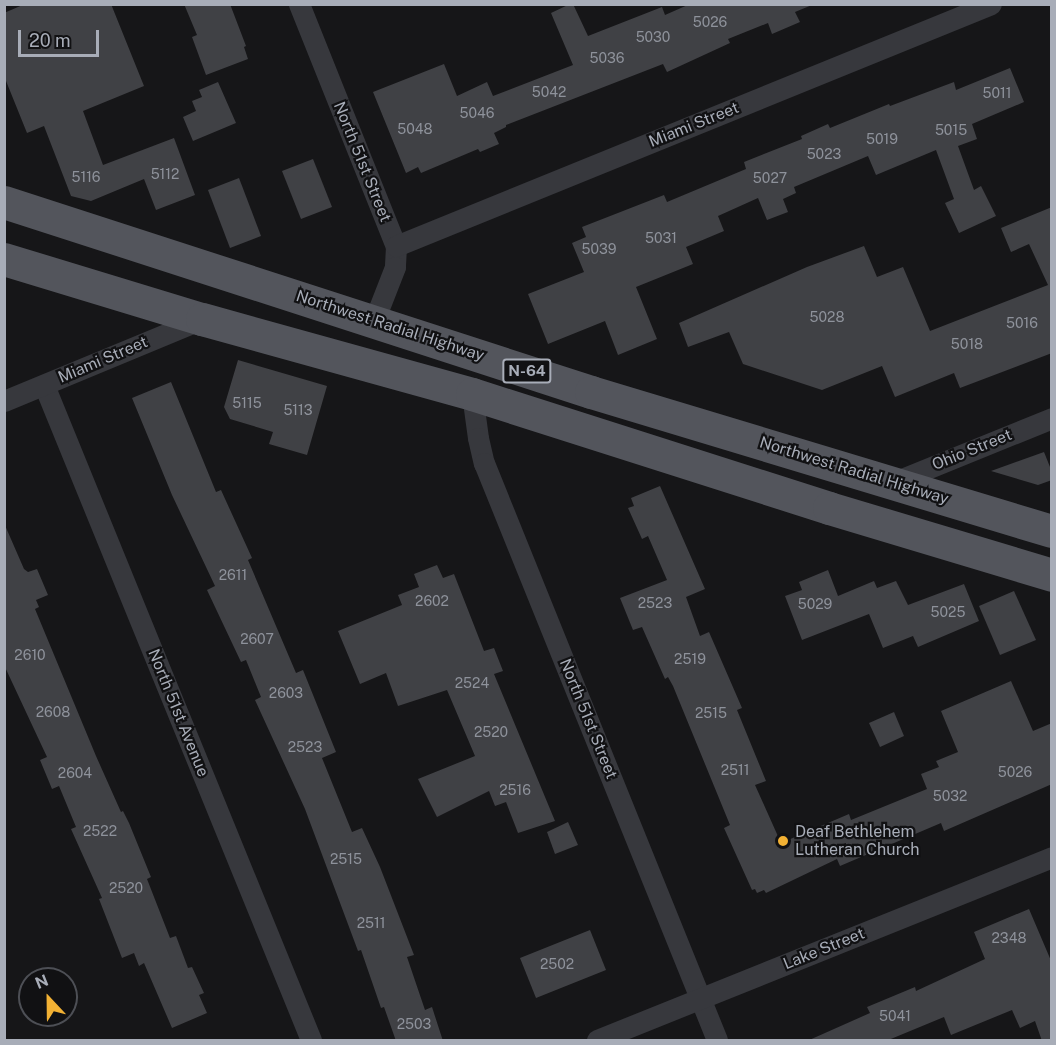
<!DOCTYPE html>
<html>
<head>
<meta charset="utf-8">
<style>
  body { margin:0 }
  #map { position:relative; width:1056px; height:1045px; overflow:hidden; background:#161618; font-family:"Public Sans",sans-serif }
  div>[style] { position:absolute }
  .building>* { inset:0; background:#404145 }
  .minor>* { height:21px; margin:-10.5px; padding:0 10.5px; transform-origin:10.5px; border-radius:10.5px; background:#37383d }
  .primary>* { height:33px; margin:-16.5px; padding:0 16.5px; transform-origin:16.5px; border-radius:16.5px; background:#53555c }
  .dots>* { width:16px; height:16px; translate:-50% -50%; box-sizing:border-box; border:3px solid #111113; border-radius:50% }
  span { translate:-50% -50%; white-space:nowrap; text-align:center; line-height:1.15; -webkit-text-stroke:4.5px #111113; paint-order:stroke }
  .number-label { font-size:14px; color:#8e929b }
  .number-label span { -webkit-text-stroke-width:0 }
  .shield-label span { padding:2px 4px; background:#111113; border:2px solid; border-radius:4px; -webkit-text-stroke-width:0 }
  .shield-label { font-size:15px; color:#a8adb8; font-weight:700 }
  .street-label { font-size:16px; color:#a8adb8 }
  .poi-label { font-size:16px; color:#a8adb8 }
  .left { translate:0 -50%; text-align:left }
  .frame { position:absolute; inset:0; border:6px solid #a8adb8; pointer-events:none }
  .north { position:absolute; left:18px; top:967px; width:60px; height:60px; box-sizing:border-box; background:#111113; border:2px solid #4d4f55; border-radius:50%; rotate:338deg; font-size:16px; font-weight:700; line-height:24px; text-align:center; color:#a8adb8 }
  .north::after { content:''; display:block; margin:auto; width:21px; height:27px; background:#f2b134; clip-path:polygon(50% 0,100% 100%,50% 72%,0 100%) }
  .scale { position:absolute; left:18px; top:30px; width:81px; height:27px; box-sizing:border-box; border:3px solid #a8adb8; border-top:0; padding-left:8px; font-size:18px; line-height:21px; white-space:nowrap; color:#a8adb8; -webkit-text-stroke:4px #111113; paint-order:stroke }
</style>
</head>
<body>
<div id="map">
  <div class="building">
    <i style="clip-path:polygon(25px 4px,111px 4px,144px 86px,83px 111px,103px 165px,174px 138px,195px 195px,156px 210px,144px 179px,91px 201px,71px 196px,44px 126px,27px 133px,4px 76px,4px 13px)"></i>
    <i style="clip-path:polygon(184px 4px,230px 4px,246px 46px,244px 47px,248px 59px,206px 75px,192px 37px,197px 35px)"></i>
    <i style="clip-path:polygon(570px 4px,573px 4px,588px 36px,662px 7px,665px 15px,690px 4px,812px 5px,795px 12px,800px 22px,772px 34px,768px 23px,728px 39px,730px 43px,667px 72px,663px 64px,506px 125px,506px 127px,494px 133px,499px 144px,480px 152px,478px 149px,421px 173px,418px 167px,406px 173px,373px 92px,444px 64px,457px 96px,487px 82px,493px 96px,573px 65px,551px 13px)"></i>
    <i style="clip-path:polygon(1010px 68px,1024px 102px,972px 124px,977px 139px,958px 146px,974px 190px,981px 186px,996px 216px,959px 233px,945px 203px,954px 199px,936px 150px,876px 175px,868px 156px,794px 187px,796px 193px,783px 199px,788px 212px,767px 220px,758px 198px,718px 216px,724px 231px,686px 247px,693px 264px,636px 287px,657px 339px,618px 355px,605px 321px,548px 344px,528px 294px,584px 272px,572px 243px,586px 237px,582px 227px,664px 195px,667px 202px,746px 169px,744px 162px,802px 139px,801px 136px,828px 124px,830px 128px,889px 104px,890px 106px,954px 82px,956px 90px)"></i>
    <i style="clip-path:polygon(218px 82px,236px 123px,193px 141px,183px 117px,196px 111px,192px 101px,202px 97px,199px 90px)"></i>
    <i style="clip-path:polygon(313px 159px,332px 207px,301px 219px,282px 171px)"></i>
    <i style="clip-path:polygon(239px 178px,261px 236px,230px 248px,208px 190px)"></i>
    <i style="clip-path:polygon(1052px 207px,1052px 353px,960px 388px,954px 373px,895px 397px,882px 366px,822px 390px,743px 364px,729px 332px,688px 347px,679px 323px,807px 267px,864px 246px,877px 277px,903px 267px,930px 331px,1048px 285px,1029px 244px,1011px 252px,1001px 228px)"></i>
    <i style="clip-path:polygon(238px 360px,327px 386px,307px 455px,269px 444px,273px 432px,230px 419px,224px 407px)"></i>
    <i style="clip-path:polygon(171px 382px,216px 492px,221px 490px,252px 558px,248px 560px,296px 673px,303px 670px,336px 752px,322px 758px,352px 832px,362px 828px,380px 867px,414px 955px,407px 957px,425px 1010px,432px 1007px,443px 1041px,396px 1041px,384px 1007px,381px 1008px,361px 950px,358px 951px,305px 809px,255px 700px,261px 697px,246px 660px,241px 662px,207px 590px,215px 586px,172px 495px,132px 398px)"></i>
    <i style="clip-path:polygon(1044px 452px,1052px 472px,1052px 480px,1038px 485px,991px 471px)"></i>
    <i style="clip-path:polygon(660px 486px,705px 589px,686px 597px,700px 636px,709px 632px,742px 708px,737px 710px,766px 781px,755px 785px,781px 843px,849px 814px,851px 820px,927px 789px,921px 774px,939px 767px,936px 761px,958px 752px,941px 711px,1011px 681px,1033px 731px,1052px 723px,1052px 784px,944px 831px,941px 823px,840px 866px,837px 859px,766px 893px,764px 890px,757px 893px,755px 889px,752px 890px,724px 828px,730px 825px,673px 686px,668px 677px,665px 679px,642px 627px,633px 630px,620px 598px,667px 580px,648px 536px,642px 539px,628px 508px,634px 506px,631px 498px)"></i>
    <i style="clip-path:polygon(4px 523px,24px 569px,28px 572px,37px 569px,48px 595px,36px 600px,39px 607px,35px 609px,96px 756px,121px 812px,123px 811px,129px 823px,151px 877px,147px 879px,170px 938px,176px 936px,188px 968px,192px 967px,204px 993px,199px 995px,207px 1013px,172px 1028px,144px 963px,139px 966px,134px 953px,122px 958px,99px 899px,102px 898px,71px 829px,76px 827px,59px 786px,52px 789px,40px 760px,47px 757px,4px 665px)"></i>
    <i style="clip-path:polygon(437px 565px,443px 578px,454px 574px,484px 651px,494px 648px,503px 671px,494px 674px,555px 821px,518px 833px,506px 802px,495px 806px,489px 791px,437px 817px,418px 779px,475px 756px,447px 690px,398px 706px,386px 673px,360px 684px,338px 631px,402px 605px,398px 595px,419px 587px,414px 574px)"></i>
    <i style="clip-path:polygon(828px 570px,838px 596px,874px 581px,877px 588px,896px 581px,908px 605px,964px 584px,979px 621px,918px 647px,913px 636px,883px 648px,869px 614px,802px 640px,785px 596px,802px 590px,799px 582px)"></i>
    <i style="clip-path:polygon(1014px 591px,1036px 640px,1000px 655px,979px 606px)"></i>
    <i style="clip-path:polygon(894px 712px,904px 736px,880px 747px,869px 723px)"></i>
    <i style="clip-path:polygon(568px 822px,578px 845px,555px 854px,547px 832px)"></i>
    <i style="clip-path:polygon(1029px 909px,1052px 963px,1052px 1041px,1042px 1041px,1035px 1021px,1020px 1028px,1012px 1010px,951px 1035px,944px 1017px,886px 1041px,807px 1041px,870px 1013px,867px 1007px,915px 987px,916px 991px,985px 959px,974px 932px)"></i>
    <i style="clip-path:polygon(590px 930px,606px 970px,536px 998px,520px 958px)"></i>
  </div>
  <div class="minor">
    <i style="left:299px;top:4px;width:261px;rotate:68.2deg"></i>
    <i style="left:396px;top:246px;width:21px;rotate:93deg"></i>
    <i style="left:395px;top:267px;width:58px;rotate:111.3deg"></i>
    <i style="left:396px;top:246px;width:642px;rotate:-22.13deg"></i>
    <i style="left:44px;top:385px;width:707px;rotate:67.82deg"></i>
    <i style="left:472px;top:394px;width:44px;rotate:82.2deg"></i>
    <i style="left:478px;top:438px;width:26px;rotate:77deg"></i>
    <i style="left:484px;top:463px;width:622px;rotate:68.01deg"></i>
    <i style="left:4px;top:401px;width:214px;rotate:-22.5deg"></i>
    <i style="left:892px;top:483px;width:173px;rotate:-22.1deg"></i>
    <i style="left:597px;top:1040px;width:490px;rotate:-21.9deg"></i>
  </div>
  <div class="primary">
    <i style="left:4px;top:202px;width:617px;rotate:17.94deg"></i>
    <i style="left:591px;top:392px;width:481px;rotate:16.8deg"></i>
    <i style="left:4px;top:259px;width:207px;rotate:16.9deg"></i>
    <i style="left:202px;top:319px;width:280px;rotate:15.5deg"></i>
    <i style="left:472px;top:394px;width:375px;rotate:17.7deg"></i>
    <i style="left:829px;top:508px;width:233px;rotate:16.7deg"></i>
  </div>
  <div class="dots">
    <i style="left:783px;top:841px;background:#f2b134"></i>
  </div>
  <div class="number-label">
    <span style="left:710px;top:22px">5026</span>
    <span style="left:653px;top:37px">5030</span>
    <span style="left:607px;top:58px">5036</span>
    <span style="left:549px;top:92px">5042</span>
    <span style="left:997px;top:93px">5011</span>
    <span style="left:477px;top:113px">5046</span>
    <span style="left:415px;top:129px">5048</span>
    <span style="left:951px;top:130px">5015</span>
    <span style="left:882px;top:139px">5019</span>
    <span style="left:824px;top:154px">5023</span>
    <span style="left:165px;top:174px">5112</span>
    <span style="left:86px;top:177px">5116</span>
    <span style="left:770px;top:178px">5027</span>
    <span style="left:661px;top:238px">5031</span>
    <span style="left:599px;top:249px">5039</span>
    <span style="left:827px;top:317px">5028</span>
    <span style="left:1022px;top:323px">5016</span>
    <span style="left:967px;top:344px">5018</span>
    <span style="left:247px;top:403px">5115</span>
    <span style="left:298px;top:410px">5113</span>
    <span style="left:233px;top:575px">2611</span>
    <span style="left:432px;top:601px">2602</span>
    <span style="left:655px;top:603px">2523</span>
    <span style="left:815px;top:604px">5029</span>
    <span style="left:948px;top:612px">5025</span>
    <span style="left:257px;top:639px">2607</span>
    <span style="left:30px;top:655px">2610</span>
    <span style="left:690px;top:659px">2519</span>
    <span style="left:472px;top:683px">2524</span>
    <span style="left:286px;top:693px">2603</span>
    <span style="left:53px;top:712px">2608</span>
    <span style="left:711px;top:713px">2515</span>
    <span style="left:491px;top:732px">2520</span>
    <span style="left:305px;top:747px">2523</span>
    <span style="left:735px;top:770px">2511</span>
    <span style="left:1015px;top:772px">5026</span>
    <span style="left:75px;top:773px">2604</span>
    <span style="left:515px;top:790px">2516</span>
    <span style="left:950px;top:796px">5032</span>
    <span style="left:100px;top:831px">2522</span>
    <span style="left:346px;top:859px">2515</span>
    <span style="left:126px;top:888px">2520</span>
    <span style="left:371px;top:923px">2511</span>
    <span style="left:1009px;top:938px">2348</span>
    <span style="left:557px;top:964px">2502</span>
    <span style="left:895px;top:1016px">5041</span>
    <span style="left:414px;top:1024px">2503</span>
  </div>
  <div class="shield-label">
    <span style="left:527px;top:371px">N-64</span>
  </div>
  <div class="street-label">
    <span style="left:694px;top:125px;rotate:-22deg">Miami Street</span>
    <span style="left:362px;top:162px;rotate:68deg">North 51st Street</span>
    <span style="left:390px;top:326px;rotate:18deg">Northwest Radial Highway</span>
    <span style="left:103px;top:360px;rotate:-23deg">Miami Street</span>
    <span style="left:972px;top:450px;rotate:-22deg">Ohio Street</span>
    <span style="left:854px;top:471px;rotate:17deg">Northwest Radial Highway</span>
    <span style="left:178px;top:713px;rotate:68deg">North 51st Avenue</span>
    <span style="left:588px;top:719px;rotate:68deg">North 51st Street</span>
    <span style="left:824px;top:949px;rotate:-22deg">Lake Street</span>
  </div>
  <div class="poi-label">
    <span class="left" style="left:795px;top:841px">Deaf Bethlehem<br>Lutheran Church</span>
  </div>
  <div class="frame"></div>
  <div class="north">N</div>
  <div class="scale">20 m</div>
</div>
</body>
</html>
